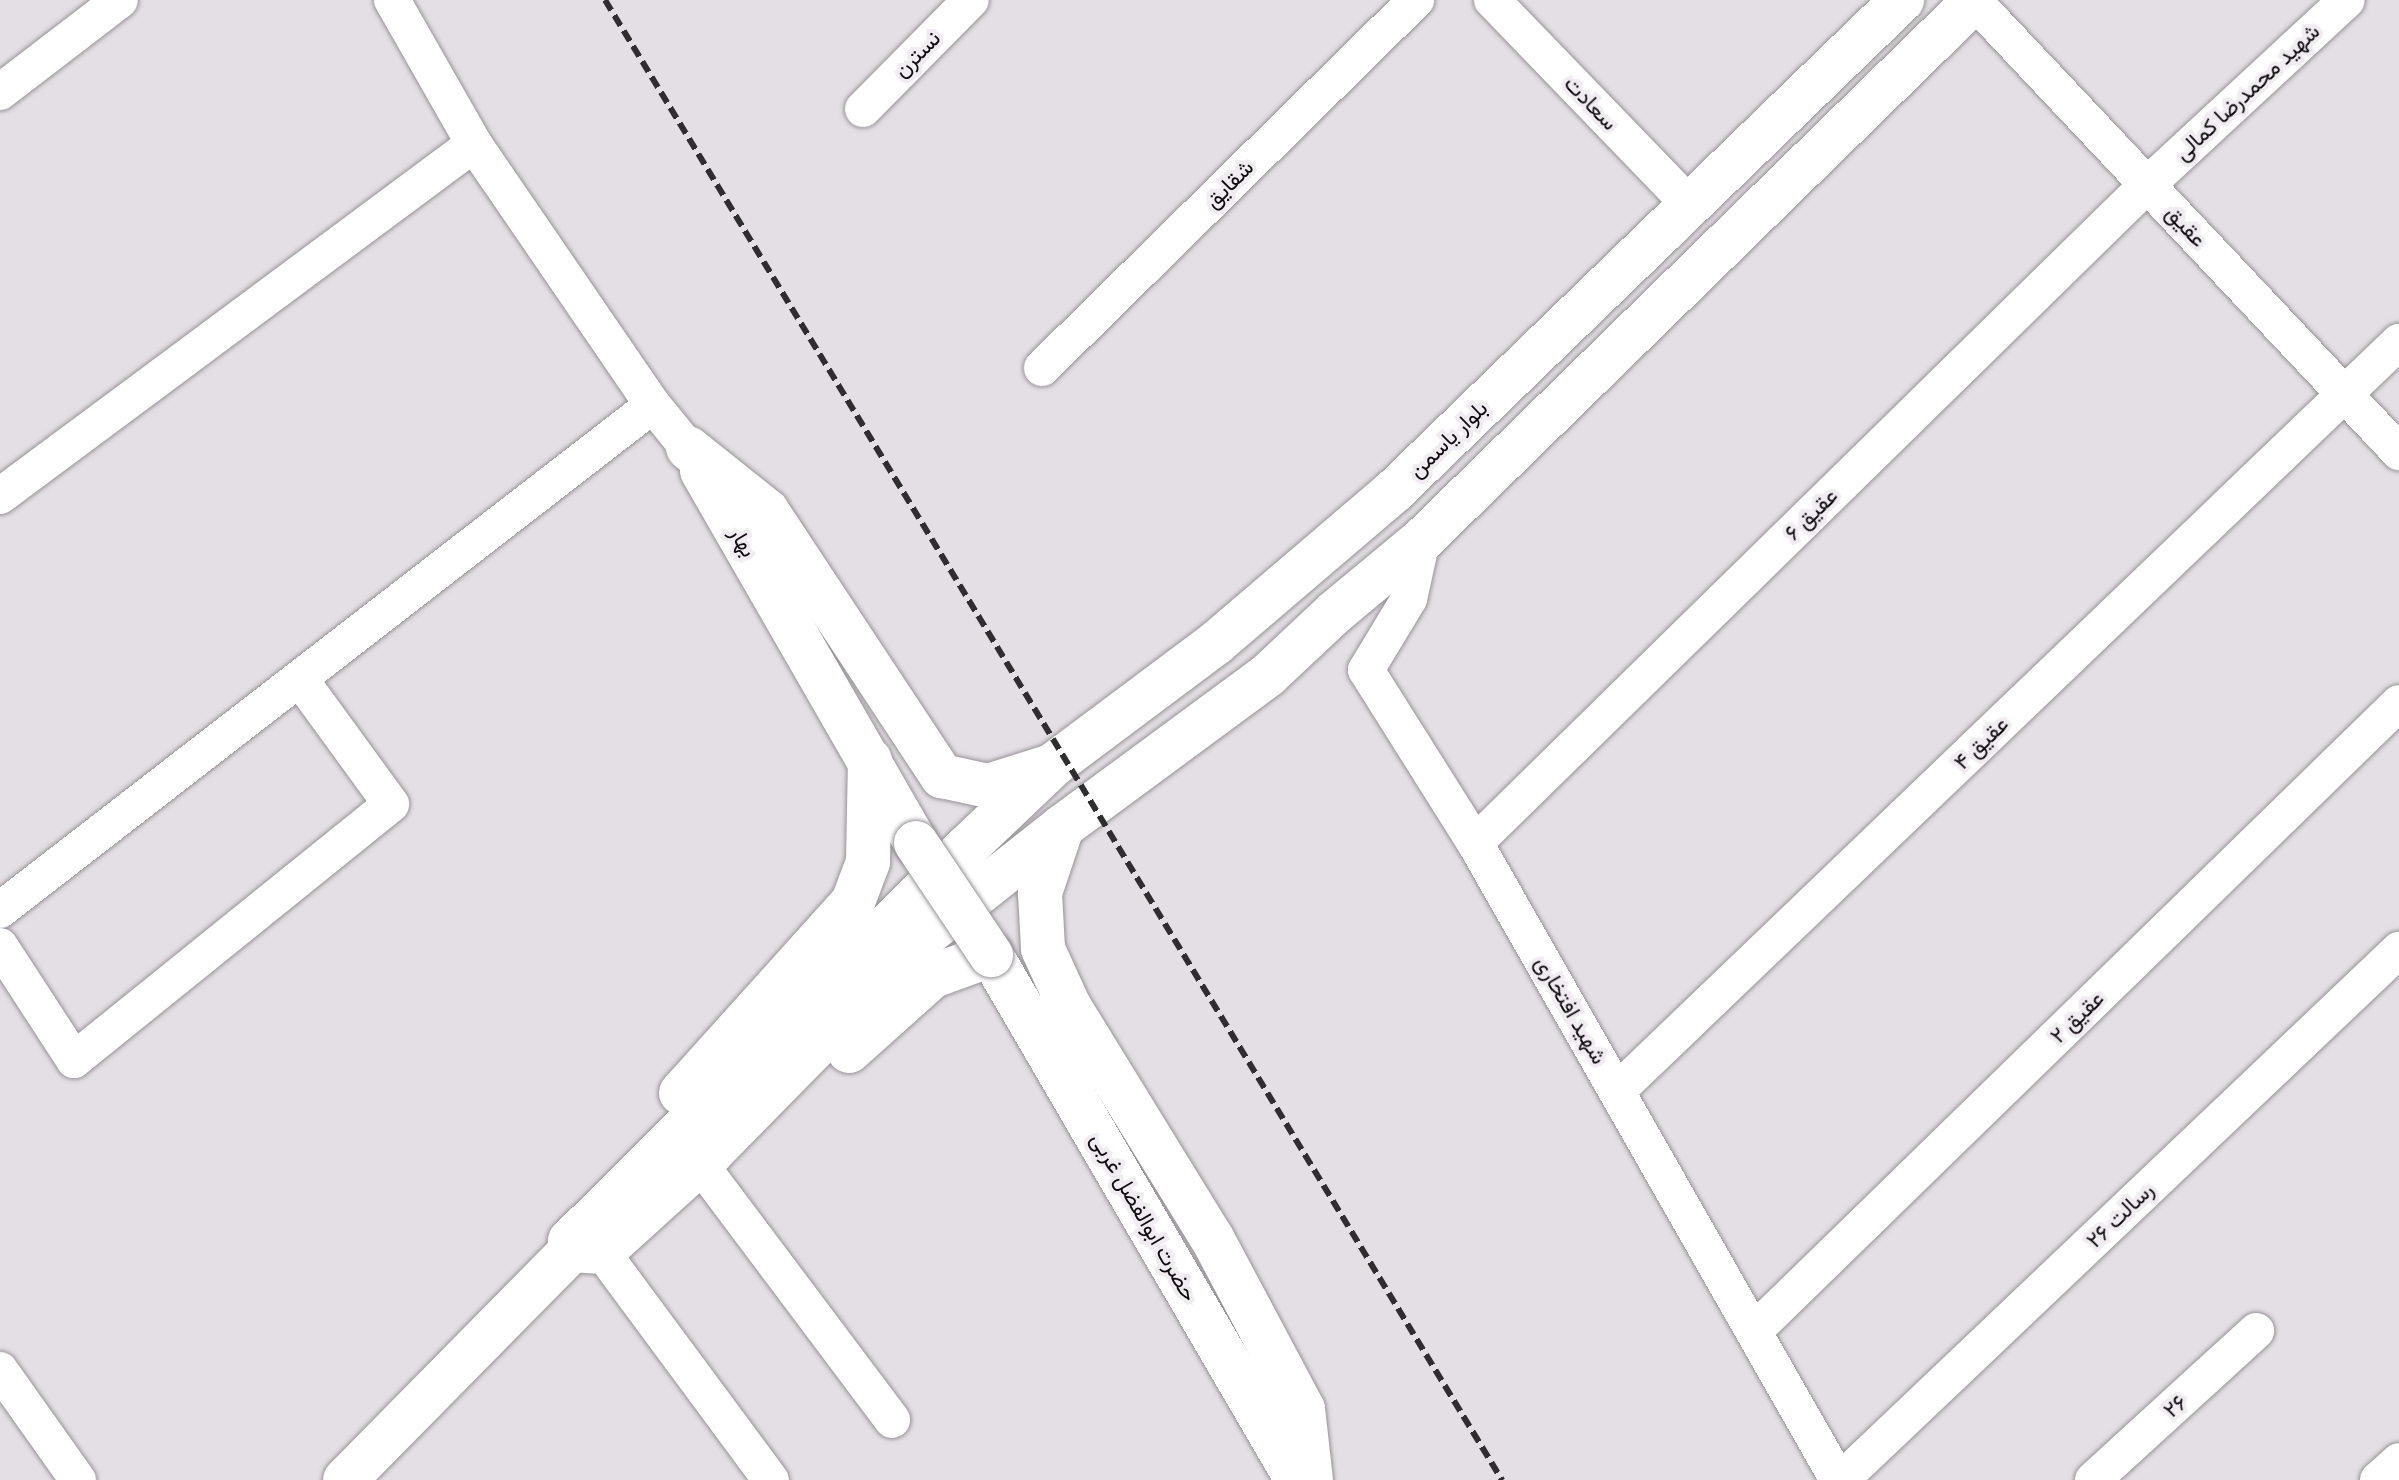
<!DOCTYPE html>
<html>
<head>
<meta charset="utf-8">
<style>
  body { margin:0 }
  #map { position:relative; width:2399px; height:1480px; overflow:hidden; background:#e4dfe4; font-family:Figtree,Vazirmatn,sans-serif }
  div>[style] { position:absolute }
  .roads { filter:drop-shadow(0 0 2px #979297) drop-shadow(0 0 2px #979297) }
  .minor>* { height:36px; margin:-18px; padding:0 18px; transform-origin:18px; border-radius:18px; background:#fff }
  .tertiary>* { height:44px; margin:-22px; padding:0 22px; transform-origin:22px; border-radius:22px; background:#fff }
  .rail>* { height:6px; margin-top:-3px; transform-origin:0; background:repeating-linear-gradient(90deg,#302d30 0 12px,transparent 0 18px) }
  .bridges { filter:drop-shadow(0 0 2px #979297) drop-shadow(0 0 2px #979297) }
  .tertiary-bridge>* { height:44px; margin:-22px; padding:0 22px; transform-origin:22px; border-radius:22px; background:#fff }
  span { translate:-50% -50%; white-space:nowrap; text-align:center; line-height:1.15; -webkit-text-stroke:8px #f1ecf1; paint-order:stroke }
  .street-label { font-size:22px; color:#0d0b0d }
</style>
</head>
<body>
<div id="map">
  <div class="roads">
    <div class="minor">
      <i style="left:392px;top:0;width:166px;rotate:60.3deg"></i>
      <i style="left:474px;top:144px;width:316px;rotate:55.6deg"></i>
      <i style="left:653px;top:405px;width:55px;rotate:50.9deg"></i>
      <i style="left:1492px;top:0;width:285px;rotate:46deg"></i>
      <i style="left:1974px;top:1px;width:620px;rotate:46.7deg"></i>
      <i style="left:0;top:92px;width:151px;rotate:-37.5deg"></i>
      <i style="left:863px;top:109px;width:153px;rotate:-45.3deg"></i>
      <i style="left:1042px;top:368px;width:525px;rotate:-44.54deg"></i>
      <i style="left:0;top:496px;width:590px;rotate:-36.6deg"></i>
      <i style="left:1422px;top:540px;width:60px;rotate:102.4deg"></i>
      <i style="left:1409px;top:599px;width:83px;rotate:121.2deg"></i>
      <i style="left:1366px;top:670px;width:204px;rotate:57.8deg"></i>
      <i style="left:1475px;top:843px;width:733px;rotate:60.32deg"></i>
      <i style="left:1475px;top:843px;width:941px;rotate:-44.4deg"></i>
      <i style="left:2147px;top:185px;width:272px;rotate:-42.8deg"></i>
      <i style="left:0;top:910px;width:825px;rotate:-37.72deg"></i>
      <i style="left:0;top:946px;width:136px;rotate:57deg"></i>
      <i style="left:74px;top:1060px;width:407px;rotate:-38.9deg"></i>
      <i style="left:391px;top:804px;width:155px;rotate:-126.1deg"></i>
      <i style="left:1617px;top:1091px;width:1083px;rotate:-43.77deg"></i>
      <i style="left:709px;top:1176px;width:305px;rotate:53.1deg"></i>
      <i style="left:602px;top:1252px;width:284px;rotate:53.5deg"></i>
      <i style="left:1754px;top:1331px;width:900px;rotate:-44.23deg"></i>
      <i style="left:0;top:1370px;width:135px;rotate:54.7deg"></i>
      <i style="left:1841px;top:1480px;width:770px;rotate:-43.53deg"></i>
      <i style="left:2093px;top:1480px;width:221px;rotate:-42.4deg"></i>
      <i style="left:2378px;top:1480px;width:28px;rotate:-42deg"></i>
    </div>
    <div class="tertiary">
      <i style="left:688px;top:448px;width:101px;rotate:38.6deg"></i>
      <i style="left:767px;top:511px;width:318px;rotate:56.6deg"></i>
      <i style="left:942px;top:776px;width:47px;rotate:12.3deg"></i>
      <i style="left:988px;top:786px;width:60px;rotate:-17.5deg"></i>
      <i style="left:702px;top:471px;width:429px;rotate:60.1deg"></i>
      <i style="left:1062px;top:827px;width:70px;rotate:108.4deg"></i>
      <i style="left:1040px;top:893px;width:56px;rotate:86.9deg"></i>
      <i style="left:1043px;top:949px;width:63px;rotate:65.5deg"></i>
      <i style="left:1069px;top:1006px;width:273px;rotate:58.4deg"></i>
      <i style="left:1212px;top:1238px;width:194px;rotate:62deg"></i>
      <i style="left:1303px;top:1409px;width:71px;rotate:83.6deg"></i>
      <i style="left:849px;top:1051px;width:113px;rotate:-41.8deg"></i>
      <i style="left:933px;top:976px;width:62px;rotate:-19.9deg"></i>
      <i style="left:991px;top:955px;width:608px;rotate:59.76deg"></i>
      <i style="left:681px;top:1093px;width:257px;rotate:-48deg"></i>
      <i style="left:853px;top:902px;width:43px;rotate:-69.4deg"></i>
      <i style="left:868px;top:862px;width:102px;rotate:-88.9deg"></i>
      <i style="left:572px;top:1250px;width:30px;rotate:4deg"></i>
      <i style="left:602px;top:1252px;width:147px;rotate:-42.2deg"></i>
      <i style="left:711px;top:1153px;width:304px;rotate:-45.5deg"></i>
      <i style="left:924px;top:936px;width:176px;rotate:-38.3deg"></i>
      <i style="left:1062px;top:827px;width:256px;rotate:-36.4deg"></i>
      <i style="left:1268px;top:675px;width:91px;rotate:-43.2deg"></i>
      <i style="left:1334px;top:613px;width:114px;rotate:-39.7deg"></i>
      <i style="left:1422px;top:540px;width:773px;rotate:-44.32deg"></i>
      <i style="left:345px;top:1480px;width:323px;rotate:-45.4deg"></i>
      <i style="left:572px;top:1250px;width:9px;rotate:-103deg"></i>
      <i style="left:570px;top:1241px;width:559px;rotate:-44.78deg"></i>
      <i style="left:967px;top:847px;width:119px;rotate:-43.6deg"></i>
      <i style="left:1053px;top:765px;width:204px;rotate:-36.8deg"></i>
      <i style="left:1216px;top:643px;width:234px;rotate:-40.5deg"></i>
      <i style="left:1394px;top:491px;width:707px;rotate:-44.03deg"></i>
    </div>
  </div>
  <div class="rail">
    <i style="left:605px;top:0;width:1731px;rotate:58.78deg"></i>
  </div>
  <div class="bridges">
    <div class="tertiary-bridge">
      <i style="left:916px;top:843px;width:135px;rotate:56.2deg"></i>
    </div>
  </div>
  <div class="street-label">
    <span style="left:917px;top:54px;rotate:-45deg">نسترن</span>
    <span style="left:2247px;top:92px;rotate:-43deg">شهید محمدرضا کمالی</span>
    <span style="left:1591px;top:103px;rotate:46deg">سعادت</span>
    <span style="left:1229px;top:184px;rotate:-45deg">شقایق</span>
    <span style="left:2186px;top:226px;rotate:47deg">عقیق</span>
    <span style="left:1448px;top:439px;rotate:-44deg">بلوار یاسمن</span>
    <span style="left:1811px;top:514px;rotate:-44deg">عقیق ۶</span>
    <span style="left:743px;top:542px;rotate:60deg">بهار</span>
    <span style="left:1981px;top:743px;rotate:-44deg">عقیق ۴</span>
    <span style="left:1571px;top:1010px;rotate:60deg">شهید افتخاری</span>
    <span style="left:2077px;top:1017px;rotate:-44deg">عقیق ۲</span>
    <span style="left:2120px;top:1215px;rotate:-44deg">رسالت ۲۶</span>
    <span style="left:1144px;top:1217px;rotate:60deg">حضرت ابوالفضل غربی</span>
    <span style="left:2175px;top:1406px;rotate:-42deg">۲۶</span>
  </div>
</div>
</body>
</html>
